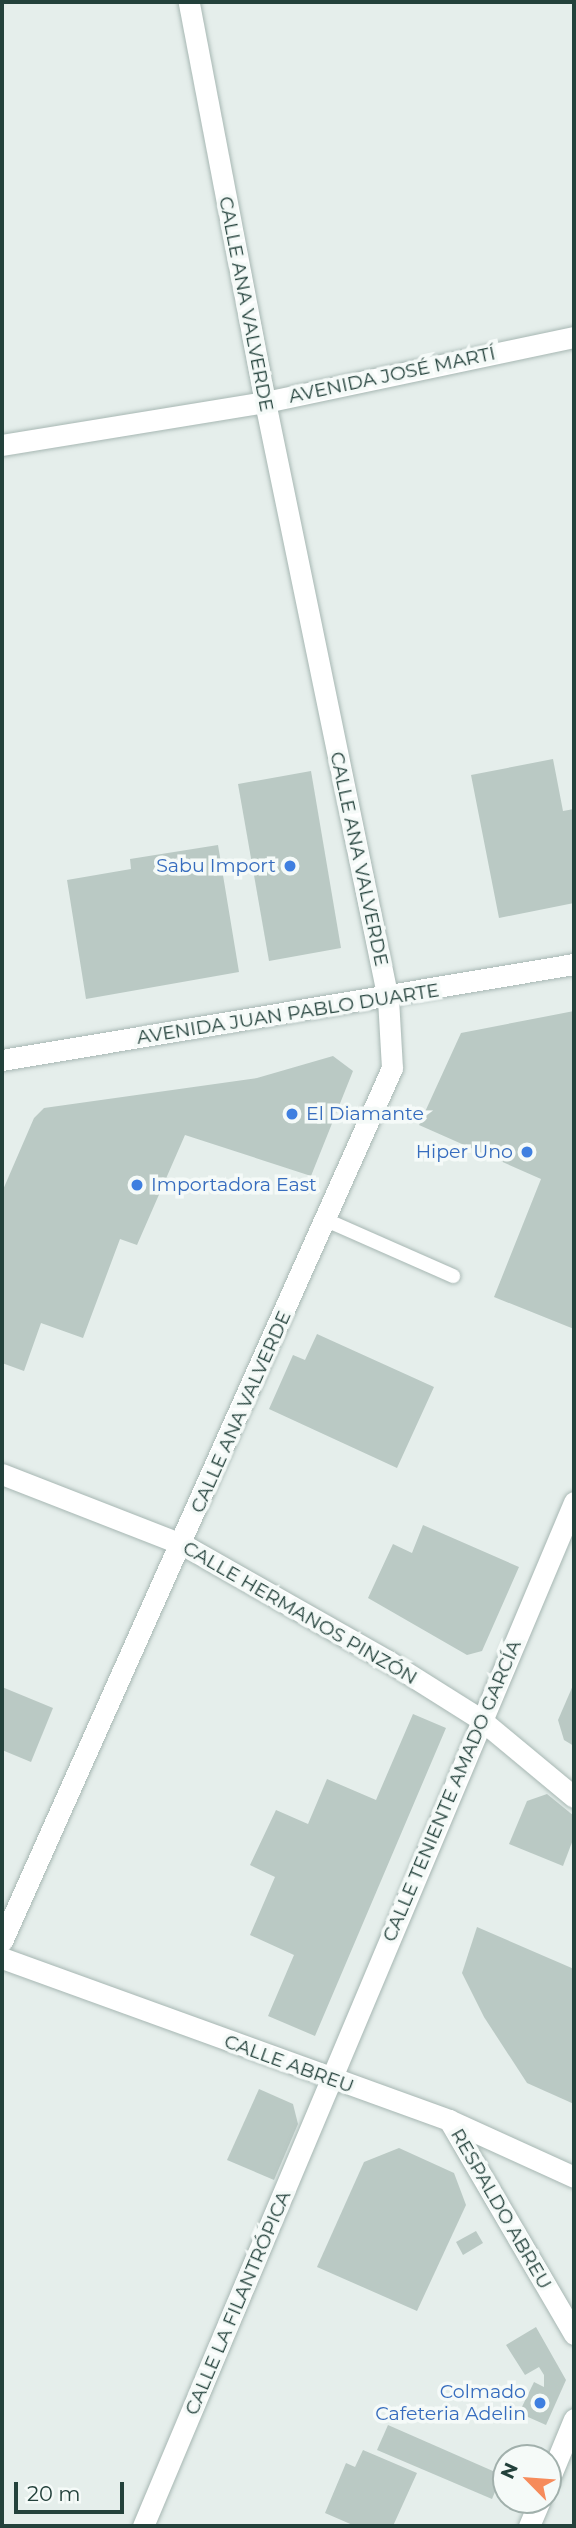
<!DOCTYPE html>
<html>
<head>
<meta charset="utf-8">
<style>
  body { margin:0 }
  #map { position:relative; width:576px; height:2528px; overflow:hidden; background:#e5eeeb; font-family:Montserrat,sans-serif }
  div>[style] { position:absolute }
  .building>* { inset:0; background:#bac9c4 }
  .roads { filter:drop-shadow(0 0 2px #a7b7b3) drop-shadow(0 0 2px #a7b7b3) }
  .lane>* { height:14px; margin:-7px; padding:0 7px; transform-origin:7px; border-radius:7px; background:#fff }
  .street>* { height:21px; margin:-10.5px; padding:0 10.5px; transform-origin:10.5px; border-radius:10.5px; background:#fff }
  .secondary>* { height:21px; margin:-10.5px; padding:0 10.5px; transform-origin:10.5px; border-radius:10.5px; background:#fff }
  .dots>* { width:19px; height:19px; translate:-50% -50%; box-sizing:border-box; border:4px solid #f5faf8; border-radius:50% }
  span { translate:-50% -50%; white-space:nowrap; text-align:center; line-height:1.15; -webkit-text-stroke:7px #f5faf8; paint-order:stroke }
  .street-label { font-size:19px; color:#23413b }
  .shop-label { font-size:19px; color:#366cbe }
  .right { translate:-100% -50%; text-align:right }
  .left { translate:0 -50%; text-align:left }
  .frame { position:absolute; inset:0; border:4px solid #23413b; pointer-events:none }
  .north { position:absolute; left:492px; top:2444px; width:70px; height:70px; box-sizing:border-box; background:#f5faf8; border:2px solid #a1b0ac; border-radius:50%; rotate:295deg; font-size:19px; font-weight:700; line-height:28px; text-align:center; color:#23413b }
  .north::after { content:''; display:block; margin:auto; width:24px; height:32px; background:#f68b5b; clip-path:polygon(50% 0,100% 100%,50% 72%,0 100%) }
  .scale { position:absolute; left:14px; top:2482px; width:110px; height:32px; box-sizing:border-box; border:4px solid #23413b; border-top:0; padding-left:9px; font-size:21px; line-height:24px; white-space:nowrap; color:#23413b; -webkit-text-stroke:5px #f5faf8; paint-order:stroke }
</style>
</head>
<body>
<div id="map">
  <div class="building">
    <i style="clip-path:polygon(553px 759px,563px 811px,574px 809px,574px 903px,499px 918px,471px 775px)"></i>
    <i style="clip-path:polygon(311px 771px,341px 948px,269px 961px,238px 784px)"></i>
    <i style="clip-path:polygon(218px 845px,239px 972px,86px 999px,67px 880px,131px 869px,130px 859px)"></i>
    <i style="clip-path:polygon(574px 1011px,574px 1329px,494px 1297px,541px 1179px,419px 1125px,461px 1033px)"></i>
    <i style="clip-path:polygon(333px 1056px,353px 1071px,311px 1176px,185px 1135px,137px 1245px,120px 1239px,83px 1338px,41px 1323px,24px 1371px,2px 1363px,2px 1192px,34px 1118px,44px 1108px,257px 1078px)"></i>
    <i style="clip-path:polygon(317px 1334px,434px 1387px,397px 1468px,269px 1409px,293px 1355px,305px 1360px)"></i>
    <i style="clip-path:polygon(423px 1525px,519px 1567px,482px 1651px,467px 1655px,368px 1598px,393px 1544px,412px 1553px)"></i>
    <i style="clip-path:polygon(574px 1683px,574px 1746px,564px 1740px,558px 1720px)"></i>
    <i style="clip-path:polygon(2px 1687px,53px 1708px,31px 1762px,2px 1750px)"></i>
    <i style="clip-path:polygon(413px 1714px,446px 1728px,315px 2036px,268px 2016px,294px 1955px,250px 1935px,275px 1877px,250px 1865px,276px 1810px,308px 1824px,327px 1779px,376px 1800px)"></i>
    <i style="clip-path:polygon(547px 1794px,574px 1816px,574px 1837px,563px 1866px,509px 1844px,527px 1801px)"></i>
    <i style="clip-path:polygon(477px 1927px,574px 1969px,574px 2104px,527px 2083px,484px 2017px,462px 1973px)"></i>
    <i style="clip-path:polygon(259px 2089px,293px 2104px,298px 2124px,274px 2180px,227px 2160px)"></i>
    <i style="clip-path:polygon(399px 2148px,454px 2173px,466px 2205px,417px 2311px,317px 2267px,364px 2162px)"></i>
    <i style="clip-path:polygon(476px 2231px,483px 2243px,463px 2255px,456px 2242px)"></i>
    <i style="clip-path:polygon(536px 2327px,566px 2380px,546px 2425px,519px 2413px,534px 2382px,544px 2387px,544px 2375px,539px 2367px,525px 2375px,506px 2345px)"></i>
    <i style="clip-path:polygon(388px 2425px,502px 2475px,492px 2499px,377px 2450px)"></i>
    <i style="clip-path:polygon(363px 2450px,417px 2473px,393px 2526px,355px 2526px,325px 2513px,346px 2463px,355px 2467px)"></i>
  </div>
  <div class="roads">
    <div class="lane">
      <i style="left:326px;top:1220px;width:139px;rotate:23.8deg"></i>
    </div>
    <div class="street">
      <i style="left:2px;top:445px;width:266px;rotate:-9.3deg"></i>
      <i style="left:265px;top:402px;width:316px;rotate:-11.9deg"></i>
      <i style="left:2px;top:1474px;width:193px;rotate:21.3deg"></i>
      <i style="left:182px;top:1544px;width:237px;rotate:29.6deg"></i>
      <i style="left:388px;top:1661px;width:109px;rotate:32.2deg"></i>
      <i style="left:480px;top:1719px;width:122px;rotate:39.7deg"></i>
      <i style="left:2px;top:1941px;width:956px;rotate:-65.93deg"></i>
      <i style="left:392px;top:1068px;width:69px;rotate:-93.3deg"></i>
      <i style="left:388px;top:999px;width:610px;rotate:-101.64deg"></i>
      <i style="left:265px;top:402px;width:407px;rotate:-100.8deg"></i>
      <i style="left:2px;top:1958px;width:475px;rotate:19.9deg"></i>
      <i style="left:449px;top:2120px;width:137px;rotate:24.5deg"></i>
      <i style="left:449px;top:2120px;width:248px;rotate:59.7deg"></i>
      <i style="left:548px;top:2482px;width:68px;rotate:-67.6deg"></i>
      <i style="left:143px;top:2526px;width:1111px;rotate:-67.17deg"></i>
      <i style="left:529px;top:2526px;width:28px;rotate:-67deg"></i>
    </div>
    <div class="secondary">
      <i style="left:2px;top:1060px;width:580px;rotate:-9.53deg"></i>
    </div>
  </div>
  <div class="dots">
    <i style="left:290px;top:866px;background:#3f7fe0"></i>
    <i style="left:292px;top:1114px;background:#3f7fe0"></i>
    <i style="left:527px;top:1152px;background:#3f7fe0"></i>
    <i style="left:137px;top:1185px;background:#3f7fe0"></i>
    <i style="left:540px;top:2403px;background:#3f7fe0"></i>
  </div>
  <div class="street-label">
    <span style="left:246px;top:304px;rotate:79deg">CALLE ANA VALVERDE</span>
    <span style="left:392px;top:375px;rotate:-12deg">AVENIDA JOSÉ MARTÍ</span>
    <span style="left:359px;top:859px;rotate:78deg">CALLE ANA VALVERDE</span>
    <span style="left:288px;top:1014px;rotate:-9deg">AVENIDA JUAN PABLO DUARTE</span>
    <span style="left:241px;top:1412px;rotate:-66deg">CALLE ANA VALVERDE</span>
    <span style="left:300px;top:1613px;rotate:30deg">CALLE HERMANOS PINZÓN</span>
    <span style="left:452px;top:1791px;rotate:-67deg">CALLE TENIENTE AMADO GARCÍA</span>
    <span style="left:289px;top:2064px;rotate:20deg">CALLE ABREU</span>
    <span style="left:501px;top:2209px;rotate:60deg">RESPALDO ABREU</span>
    <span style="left:238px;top:2303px;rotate:-67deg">CALLE LA FILANTRÓPICA</span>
  </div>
  <div class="shop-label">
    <span class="right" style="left:276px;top:866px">Sabu Import</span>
    <span class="left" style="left:306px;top:1114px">El Diamante</span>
    <span class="right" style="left:513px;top:1152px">Hiper Uno</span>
    <span class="left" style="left:151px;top:1185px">Importadora East</span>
    <span class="right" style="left:526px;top:2403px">Colmado<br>Cafeteria Adelin</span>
  </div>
  <div class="frame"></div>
  <div class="north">N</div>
  <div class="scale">20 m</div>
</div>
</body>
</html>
